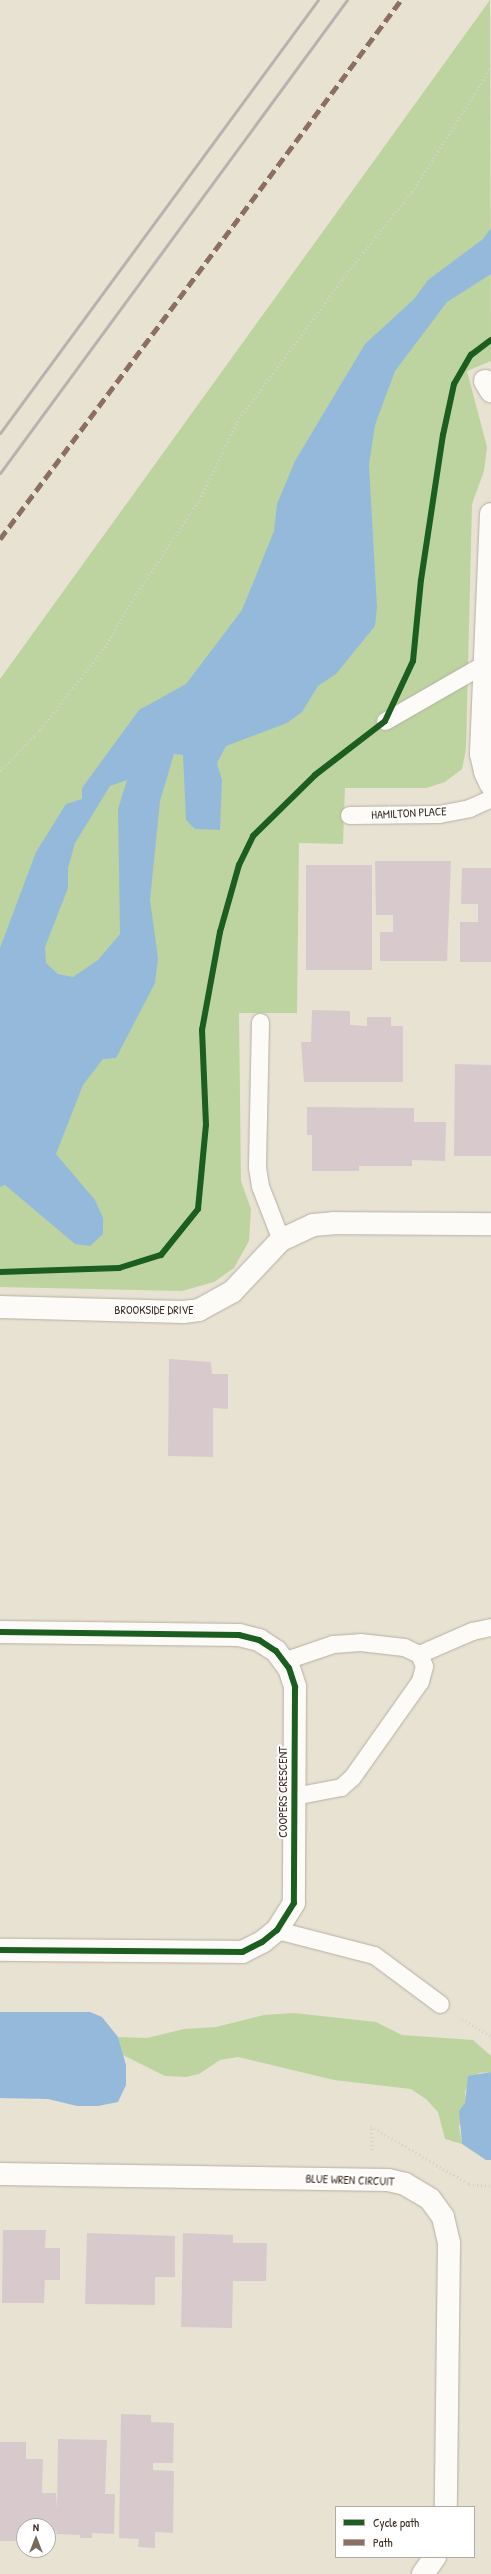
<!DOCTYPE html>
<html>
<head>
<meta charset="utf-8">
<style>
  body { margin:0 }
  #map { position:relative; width:491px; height:2574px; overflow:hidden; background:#e8e2d2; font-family:"Patrick Hand",sans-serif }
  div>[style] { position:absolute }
  .green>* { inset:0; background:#bdd4a0 }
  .water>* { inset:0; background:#95b9db }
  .building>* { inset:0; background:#d8cacc }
  .path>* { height:2.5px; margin-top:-1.25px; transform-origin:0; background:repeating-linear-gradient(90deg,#d4d1cd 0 1px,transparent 0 4px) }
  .roads { filter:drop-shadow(0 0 1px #b5afa4) drop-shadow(0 0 1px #b5afa4) }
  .service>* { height:17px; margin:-8.5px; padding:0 8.5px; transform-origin:8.5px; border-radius:8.5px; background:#fcfbf8 }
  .minor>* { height:22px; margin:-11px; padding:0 11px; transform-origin:11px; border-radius:11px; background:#fcfbf8 }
  .rail>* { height:3px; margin:-1.5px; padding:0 1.5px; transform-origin:1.5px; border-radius:1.5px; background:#b6b3af }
  .quiet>* { height:5px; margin-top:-2.5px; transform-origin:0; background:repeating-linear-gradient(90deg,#8d6e63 0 10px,transparent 0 15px) }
  .cycleway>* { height:6px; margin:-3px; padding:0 3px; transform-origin:3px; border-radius:3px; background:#1b5e20 }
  span { translate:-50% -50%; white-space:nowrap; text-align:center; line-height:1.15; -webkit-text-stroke:4px #fff; paint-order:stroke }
  .street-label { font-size:12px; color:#3b2a1e }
  .legend { position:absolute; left:335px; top:2506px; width:140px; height:52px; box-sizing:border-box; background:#fff; border:1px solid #b1aaa5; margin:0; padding:5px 7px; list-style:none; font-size:12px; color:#3b2a1e }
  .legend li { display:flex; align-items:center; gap:8px; height:20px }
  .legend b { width:20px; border:1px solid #b1aaa5 }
  .north { position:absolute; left:16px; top:2518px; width:40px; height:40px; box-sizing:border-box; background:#fff; border:1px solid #b1aaa5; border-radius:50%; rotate:0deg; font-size:11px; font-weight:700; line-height:16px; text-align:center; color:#3b2a1e }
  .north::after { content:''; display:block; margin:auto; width:14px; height:18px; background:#786a5d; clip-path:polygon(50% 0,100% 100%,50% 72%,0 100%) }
</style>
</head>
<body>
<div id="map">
  <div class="green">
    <i style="clip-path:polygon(490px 0,491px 361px,467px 371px,487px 447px,484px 471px,472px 504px,466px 749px,462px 769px,445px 782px,426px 788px,345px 788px,343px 844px,299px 843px,297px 1013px,239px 1013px,241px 1181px,251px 1209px,249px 1241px,234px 1268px,214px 1282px,182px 1291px,0 1287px,0 679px)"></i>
    <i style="clip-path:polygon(294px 2013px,376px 2022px,402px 2035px,473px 2040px,491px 2056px,491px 2072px,479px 2073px,465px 2091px,466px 2103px,459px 2127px,462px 2144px,445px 2139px,438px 2112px,426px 2099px,411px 2089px,334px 2080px,238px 2057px,220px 2060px,199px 2074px,186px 2077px,165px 2076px,123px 2055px,118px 2037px,147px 2038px,184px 2029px,216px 2027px,264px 2015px)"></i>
  </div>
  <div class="water">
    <i style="clip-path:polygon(evenodd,491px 228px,491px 274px,447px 302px,395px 371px,375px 425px,369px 465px,377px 607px,375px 626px,336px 674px,318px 686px,302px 712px,287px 723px,226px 746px,217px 763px,222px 780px,220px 830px,195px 829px,186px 820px,183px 755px,174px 754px,160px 801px,150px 900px,158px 958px,155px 983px,116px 1058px,103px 1059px,83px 1085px,56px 1154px,95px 1200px,103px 1218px,103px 1234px,90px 1246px,75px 1244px,5px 1185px,0 1187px,0 948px,36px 852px,66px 804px,82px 799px,82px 788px,139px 710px,186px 684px,242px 610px,274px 531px,277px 504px,295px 461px,365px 344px,414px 299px,428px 280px,483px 239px,491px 228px,127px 780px,118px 809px,120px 934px,98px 960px,73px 977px,58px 974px,46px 963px,45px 947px,68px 888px,68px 868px,75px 843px,110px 786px,127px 780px)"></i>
    <i style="clip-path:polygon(0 2012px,90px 2012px,102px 2017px,118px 2037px,126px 2065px,126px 2085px,118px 2102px,98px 2106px,77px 2106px,48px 2099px,0 2098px)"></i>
    <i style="clip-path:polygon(491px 2072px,491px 2160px,486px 2160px,462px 2144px,459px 2111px,465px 2103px,468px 2076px)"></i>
  </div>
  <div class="building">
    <i style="clip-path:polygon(375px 861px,451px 861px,447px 961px,380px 961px,380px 932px,393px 932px,393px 915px,376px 915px)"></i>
    <i style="clip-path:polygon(306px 865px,372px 865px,372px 970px,306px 970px)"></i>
    <i style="clip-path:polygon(462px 868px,491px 868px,491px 962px,460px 962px,460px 922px,478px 922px,478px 904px,461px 904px)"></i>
    <i style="clip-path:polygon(312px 1010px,350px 1011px,350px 1025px,367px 1026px,367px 1017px,391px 1017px,391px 1026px,403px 1026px,403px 1082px,304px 1082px,301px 1042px,311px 1042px)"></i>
    <i style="clip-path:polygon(455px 1064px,491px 1065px,491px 1156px,454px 1156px)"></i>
    <i style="clip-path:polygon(307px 1107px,414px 1108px,414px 1122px,446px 1122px,445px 1161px,412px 1160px,412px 1166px,359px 1166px,359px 1171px,312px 1171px,312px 1135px,307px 1135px)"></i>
    <i style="clip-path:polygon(169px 1359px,211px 1362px,212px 1374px,228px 1374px,228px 1409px,213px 1408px,213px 1457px,168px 1456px)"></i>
    <i style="clip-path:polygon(3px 2230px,46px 2230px,45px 2248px,60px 2248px,60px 2280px,45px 2280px,44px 2303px,2px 2303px)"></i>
    <i style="clip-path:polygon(87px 2233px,175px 2236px,175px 2277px,155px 2277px,155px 2305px,85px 2304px)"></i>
    <i style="clip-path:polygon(183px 2233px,233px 2235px,233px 2243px,267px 2243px,266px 2281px,233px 2281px,232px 2328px,181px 2327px)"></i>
    <i style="clip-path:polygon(121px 2414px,151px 2415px,151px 2422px,174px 2423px,173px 2463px,153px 2463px,153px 2470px,174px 2471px,173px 2533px,155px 2532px,155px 2548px,138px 2547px,139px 2539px,119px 2538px)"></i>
    <i style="clip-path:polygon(58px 2439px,107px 2440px,105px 2494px,115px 2494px,114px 2534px,92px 2533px,92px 2538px,80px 2538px,80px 2535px,56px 2534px,57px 2531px,48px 2531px,48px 2526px,24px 2526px,24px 2541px,0 2541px,0 2442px,26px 2442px,26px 2459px,43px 2459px,42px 2493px,56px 2493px,57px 2509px)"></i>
  </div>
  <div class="path">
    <i style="left:0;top:771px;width:59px;rotate:-45.7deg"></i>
    <i style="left:41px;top:729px;width:108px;rotate:-52.2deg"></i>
    <i style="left:107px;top:644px;width:48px;rotate:-60.3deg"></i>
    <i style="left:131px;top:602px;width:123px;rotate:-56.3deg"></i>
    <i style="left:199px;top:500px;width:87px;rotate:-64deg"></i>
    <i style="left:237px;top:422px;width:179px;rotate:-53.6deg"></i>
    <i style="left:343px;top:278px;width:110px;rotate:-51.3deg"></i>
    <i style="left:412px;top:192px;width:147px;rotate:-57.5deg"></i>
    <i style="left:462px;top:2019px;width:34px;rotate:30deg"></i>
    <i style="left:372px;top:2150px;width:24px;rotate:-92deg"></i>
    <i style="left:371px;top:2126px;width:114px;rotate:30.6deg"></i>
    <i style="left:469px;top:2184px;width:22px;rotate:5deg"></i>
  </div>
  <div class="roads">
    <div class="service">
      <i style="left:385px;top:721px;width:114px;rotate:-29.9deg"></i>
      <i style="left:349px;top:815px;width:90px;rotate:-0.6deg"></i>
      <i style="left:439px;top:814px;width:31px;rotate:-11deg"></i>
      <i style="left:469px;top:808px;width:24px;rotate:-24deg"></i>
      <i style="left:260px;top:1022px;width:145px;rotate:91.2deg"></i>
      <i style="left:257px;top:1167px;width:19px;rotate:81deg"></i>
      <i style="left:260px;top:1186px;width:58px;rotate:68.7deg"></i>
      <i style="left:419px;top:1654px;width:58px;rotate:-23.5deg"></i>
      <i style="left:472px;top:1631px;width:19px;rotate:-12deg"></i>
      <i style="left:283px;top:1661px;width:53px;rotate:-18.8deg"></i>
      <i style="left:333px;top:1644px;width:27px;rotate:-4deg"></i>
      <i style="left:360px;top:1642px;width:44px;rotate:6.5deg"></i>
      <i style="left:404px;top:1647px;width:17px;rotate:25deg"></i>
      <i style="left:419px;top:1654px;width:13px;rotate:67deg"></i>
      <i style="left:424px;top:1666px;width:16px;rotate:105deg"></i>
      <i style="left:420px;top:1681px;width:118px;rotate:125.3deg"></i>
      <i style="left:352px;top:1777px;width:15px;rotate:138deg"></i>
      <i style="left:341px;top:1787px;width:48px;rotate:169.2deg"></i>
      <i style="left:277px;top:1930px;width:100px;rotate:14.5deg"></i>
      <i style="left:374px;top:1955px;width:82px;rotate:36.6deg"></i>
    </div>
    <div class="minor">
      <i style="left:485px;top:381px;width:12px;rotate:59deg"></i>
      <i style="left:491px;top:514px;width:240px;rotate:92.4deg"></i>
      <i style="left:481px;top:754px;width:18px;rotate:77deg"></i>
      <i style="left:485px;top:772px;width:14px;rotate:65deg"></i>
      <i style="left:0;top:1307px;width:183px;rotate:1.6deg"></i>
      <i style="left:183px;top:1312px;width:16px;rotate:-7deg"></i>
      <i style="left:199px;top:1310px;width:38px;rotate:-29deg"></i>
      <i style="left:232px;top:1292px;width:71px;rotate:-46.7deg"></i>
      <i style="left:281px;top:1240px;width:35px;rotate:-25deg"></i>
      <i style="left:313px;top:1225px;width:21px;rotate:-5deg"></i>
      <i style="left:334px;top:1223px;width:157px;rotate:0.4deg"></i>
      <i style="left:0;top:1632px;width:239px;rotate:0.7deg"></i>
      <i style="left:239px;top:1635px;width:21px;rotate:14deg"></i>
      <i style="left:259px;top:1640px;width:20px;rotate:33deg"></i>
      <i style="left:276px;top:1651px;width:21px;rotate:53deg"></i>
      <i style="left:289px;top:1668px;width:20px;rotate:72deg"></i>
      <i style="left:295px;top:1687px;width:216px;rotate:90.3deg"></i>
      <i style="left:294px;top:1903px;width:32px;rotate:122deg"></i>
      <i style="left:277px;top:1930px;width:19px;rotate:141deg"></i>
      <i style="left:262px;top:1942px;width:22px;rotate:153deg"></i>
      <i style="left:242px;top:1952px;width:242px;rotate:-179.5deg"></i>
      <i style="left:0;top:2174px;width:388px;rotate:0.9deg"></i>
      <i style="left:388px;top:2180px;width:17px;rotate:13deg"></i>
      <i style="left:405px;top:2184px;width:29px;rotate:31deg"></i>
      <i style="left:430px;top:2199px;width:22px;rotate:54deg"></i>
      <i style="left:443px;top:2217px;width:27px;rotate:77deg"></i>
      <i style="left:449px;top:2243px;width:264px;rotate:90.7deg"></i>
      <i style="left:423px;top:2574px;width:21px;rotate:-55deg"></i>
    </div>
  </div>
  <div class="rail">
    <i style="left:0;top:433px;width:537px;rotate:-53.71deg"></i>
    <i style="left:0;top:473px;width:587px;rotate:-53.74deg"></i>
  </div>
  <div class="quiet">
    <i style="left:0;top:539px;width:672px;rotate:-53.35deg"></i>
  </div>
  <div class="cycleway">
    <i style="left:0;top:1272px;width:119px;rotate:-1.9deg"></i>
    <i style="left:119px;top:1268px;width:44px;rotate:-17.2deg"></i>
    <i style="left:161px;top:1255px;width:59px;rotate:-51.2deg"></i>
    <i style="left:198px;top:1209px;width:84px;rotate:-84.6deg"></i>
    <i style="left:206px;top:1125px;width:95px;rotate:-92.4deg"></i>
    <i style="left:202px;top:1030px;width:100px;rotate:-79.6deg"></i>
    <i style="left:220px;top:932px;width:70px;rotate:-74.2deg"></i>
    <i style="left:239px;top:865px;width:32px;rotate:-64deg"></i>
    <i style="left:253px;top:836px;width:87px;rotate:-44.5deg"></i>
    <i style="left:315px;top:775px;width:88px;rotate:-37.6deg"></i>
    <i style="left:385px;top:721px;width:66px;rotate:-65deg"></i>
    <i style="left:413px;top:661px;width:81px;rotate:-84.4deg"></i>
    <i style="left:421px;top:580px;width:147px;rotate:-81.4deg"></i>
    <i style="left:443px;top:435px;width:52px;rotate:-77.8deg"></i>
    <i style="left:454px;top:384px;width:34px;rotate:-60deg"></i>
    <i style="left:471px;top:355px;width:25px;rotate:-37deg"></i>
    <i style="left:0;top:1632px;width:239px;rotate:0.7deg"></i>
    <i style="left:239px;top:1635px;width:21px;rotate:14deg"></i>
    <i style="left:259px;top:1640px;width:20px;rotate:33deg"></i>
    <i style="left:276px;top:1651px;width:21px;rotate:53deg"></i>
    <i style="left:289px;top:1668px;width:20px;rotate:72deg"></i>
    <i style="left:295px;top:1687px;width:216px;rotate:90.3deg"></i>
    <i style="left:294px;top:1903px;width:32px;rotate:122deg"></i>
    <i style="left:277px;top:1930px;width:19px;rotate:141deg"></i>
    <i style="left:262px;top:1942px;width:22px;rotate:153deg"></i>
    <i style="left:242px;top:1952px;width:242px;rotate:-179.5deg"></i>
  </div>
  <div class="street-label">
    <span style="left:409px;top:813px;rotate:-3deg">HAMILTON PLACE</span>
    <span style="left:154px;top:1310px">BROOKSIDE DRIVE</span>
    <span style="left:283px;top:1792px;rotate:-90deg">COOPERS CRESCENT</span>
    <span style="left:350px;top:2180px;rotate:2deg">BLUE WREN CIRCUIT</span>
  </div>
  <ul class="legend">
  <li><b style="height:5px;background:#1b5e20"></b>Cycle path</li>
  <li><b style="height:5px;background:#8d6e63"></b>Path</li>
  </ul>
  <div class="north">N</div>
</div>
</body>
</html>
